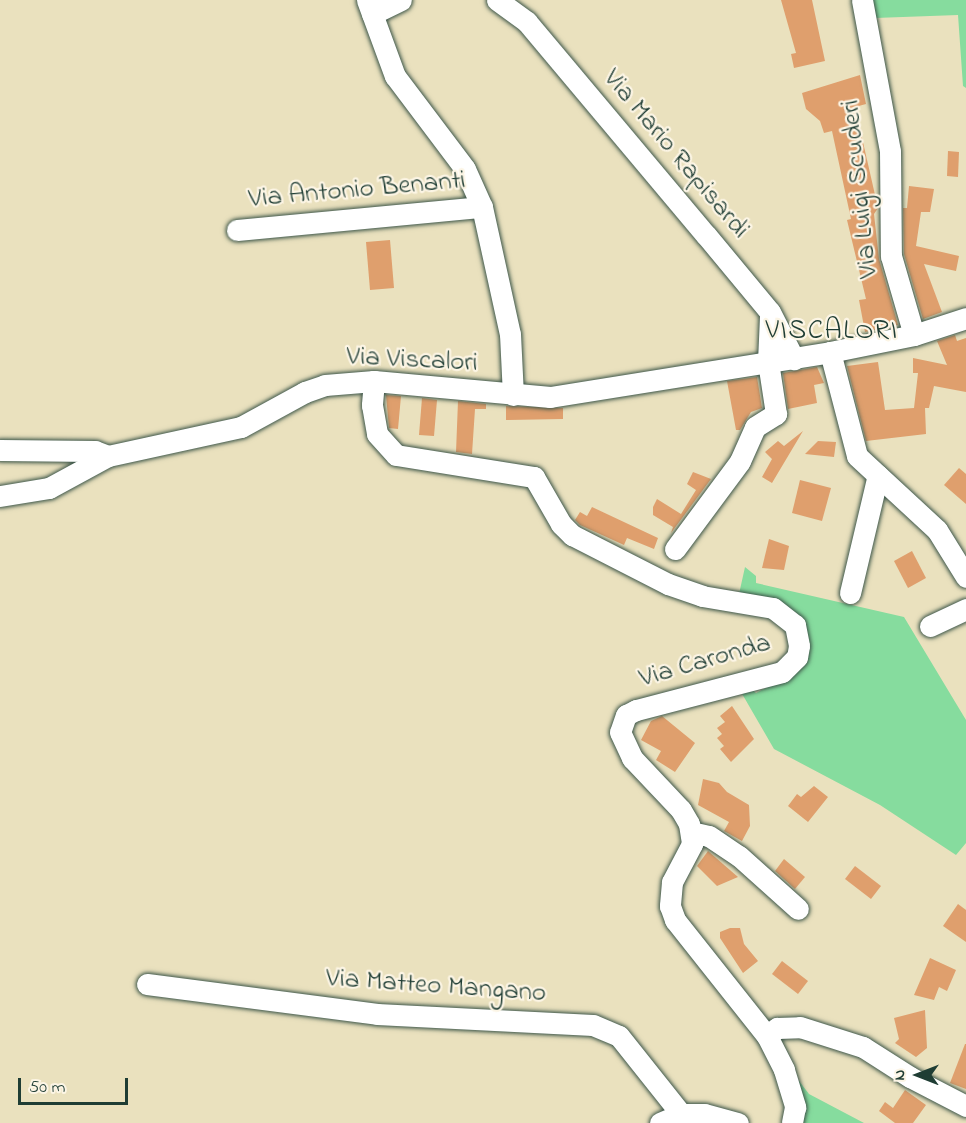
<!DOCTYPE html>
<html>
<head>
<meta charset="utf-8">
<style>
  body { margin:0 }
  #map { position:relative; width:966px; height:1123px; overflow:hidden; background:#eae1be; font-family:"Indie Flower",sans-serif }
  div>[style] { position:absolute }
  .green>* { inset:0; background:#86dc9e }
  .building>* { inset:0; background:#df9f6d }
  .roads { filter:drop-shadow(0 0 2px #3d5649) drop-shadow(0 0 2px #3d5649) }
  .minor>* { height:21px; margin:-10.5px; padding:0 10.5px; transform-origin:10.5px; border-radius:10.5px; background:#fff }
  span { translate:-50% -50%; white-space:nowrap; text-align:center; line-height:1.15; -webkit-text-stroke:4.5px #fcf5e5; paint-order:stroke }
  .street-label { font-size:27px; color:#1f3d34 }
  .neighbourhood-label { font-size:28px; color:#1f3d34; letter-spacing:1.5px }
  .north { position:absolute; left:888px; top:1045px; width:60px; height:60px; -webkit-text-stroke:4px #fcf5e5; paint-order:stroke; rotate:270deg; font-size:16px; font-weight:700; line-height:24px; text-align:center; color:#1f3d34 }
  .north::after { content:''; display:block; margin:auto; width:21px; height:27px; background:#1f3d34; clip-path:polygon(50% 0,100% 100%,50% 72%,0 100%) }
  .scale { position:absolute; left:18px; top:1078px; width:110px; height:27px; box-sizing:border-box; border:3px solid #1f3d34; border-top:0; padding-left:8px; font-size:18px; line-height:21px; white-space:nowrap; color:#1f3d34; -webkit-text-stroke:4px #fcf5e5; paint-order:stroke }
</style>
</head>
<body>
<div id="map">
  <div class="green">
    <i style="clip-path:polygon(872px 0,966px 0,966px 88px,963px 86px,958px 15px,875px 18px)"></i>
    <i style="clip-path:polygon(745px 567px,756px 576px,756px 583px,904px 617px,966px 720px,966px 843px,956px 855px,880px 805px,774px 749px,741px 692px,751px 689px,756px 693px,783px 679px,798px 614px,778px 601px,739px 594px)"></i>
    <i style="clip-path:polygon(793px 1073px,809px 1094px,864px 1123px,800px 1123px)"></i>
  </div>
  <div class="building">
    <i style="clip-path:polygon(781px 0,812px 0,825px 61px,794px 68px,791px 54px,796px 53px)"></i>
    <i style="clip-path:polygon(860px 75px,866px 104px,855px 107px,878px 208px,874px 214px,879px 259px,898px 325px,865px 332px,859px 300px,866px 299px,847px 220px,851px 219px,832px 131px,824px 133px,820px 121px,806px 109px,802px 93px)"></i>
    <i style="clip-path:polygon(948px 151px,959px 152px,958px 177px,947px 176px)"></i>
    <i style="clip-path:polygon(909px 186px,934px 189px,930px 212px,921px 212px,916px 246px,959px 256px,956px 271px,924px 264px,942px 312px,923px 319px,904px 254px,903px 208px,907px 208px)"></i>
    <i style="clip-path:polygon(390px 240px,394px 288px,370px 290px,366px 242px)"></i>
    <i style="clip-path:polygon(955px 335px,957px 341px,966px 338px,966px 392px,934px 386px,929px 408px,925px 408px,926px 434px,866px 441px,847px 366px,878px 362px,885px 410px,914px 408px,918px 373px,913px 373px,913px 358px,947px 365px,937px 341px)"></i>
    <i style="clip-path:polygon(817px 367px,824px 383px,814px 385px,817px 403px,788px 409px,783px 373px)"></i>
    <i style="clip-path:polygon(757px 377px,762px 408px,751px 412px,740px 430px,736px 430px,727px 381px)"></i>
    <i style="clip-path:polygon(386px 395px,401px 396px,398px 429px,389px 428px)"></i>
    <i style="clip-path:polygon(422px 398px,437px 400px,434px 436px,419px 435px)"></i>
    <i style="clip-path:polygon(458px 401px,486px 404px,486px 409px,475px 409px,472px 454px,456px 452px)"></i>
    <i style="clip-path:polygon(506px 406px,563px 408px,563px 419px,506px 420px)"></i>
    <i style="clip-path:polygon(803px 431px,772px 483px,762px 477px,772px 459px,765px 452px,778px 441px,784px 446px)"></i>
    <i style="clip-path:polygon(818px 441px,836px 442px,834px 457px,805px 454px)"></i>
    <i style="clip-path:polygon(959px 468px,966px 474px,966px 504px,944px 485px)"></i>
    <i style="clip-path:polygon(693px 472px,711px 479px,671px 533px,673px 527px,653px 515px,653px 507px,657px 499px,681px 514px,696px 490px,687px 484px)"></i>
    <i style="clip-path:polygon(800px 480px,831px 488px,822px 521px,792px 513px)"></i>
    <i style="clip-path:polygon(592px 507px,658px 538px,654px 549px,627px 538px,624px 545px,580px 525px,575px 520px,580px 512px,587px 516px)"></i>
    <i style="clip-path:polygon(769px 539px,789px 546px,784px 570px,762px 568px)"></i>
    <i style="clip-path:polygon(912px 551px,926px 578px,908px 588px,894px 561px)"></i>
    <i style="clip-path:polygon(732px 706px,754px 739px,731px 762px,720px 749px,724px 746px,717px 738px,722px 734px,717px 728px,725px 722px,720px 716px)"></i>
    <i style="clip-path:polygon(662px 716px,695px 743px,675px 772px,656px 760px,661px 751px,641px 740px,651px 721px)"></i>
    <i style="clip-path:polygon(703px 779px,719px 783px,727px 792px,749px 805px,750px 826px,742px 841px,724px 831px,729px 822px,698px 805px)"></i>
    <i style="clip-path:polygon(814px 786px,828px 797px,808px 822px,788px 806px,797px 794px,801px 797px)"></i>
    <i style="clip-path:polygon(708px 851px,738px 877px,717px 886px,697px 866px)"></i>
    <i style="clip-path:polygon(784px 859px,805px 877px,795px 889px,775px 871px)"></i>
    <i style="clip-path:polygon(855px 866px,881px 886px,871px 899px,845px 879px)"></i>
    <i style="clip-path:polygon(958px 904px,966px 910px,966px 942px,943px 926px)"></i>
    <i style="clip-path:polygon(730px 928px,740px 928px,744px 944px,758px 961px,743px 973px,720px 938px,720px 932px)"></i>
    <i style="clip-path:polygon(930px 958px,956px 970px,947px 991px,939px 987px,934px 1000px,914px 995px)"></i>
    <i style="clip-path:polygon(782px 961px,808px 981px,798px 994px,772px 974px)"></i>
    <i style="clip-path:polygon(925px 1010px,927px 1048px,916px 1057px,895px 1043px,899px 1039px,894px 1018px)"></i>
    <i style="clip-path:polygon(965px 1044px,966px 1044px,966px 1089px,950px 1083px)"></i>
    <i style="clip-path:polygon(905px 1090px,926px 1105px,913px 1123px,895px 1123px,879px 1111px,885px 1102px,893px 1108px)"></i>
  </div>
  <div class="roads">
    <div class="minor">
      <i style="left:367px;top:0;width:81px;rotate:69.8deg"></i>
      <i style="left:395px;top:76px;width:116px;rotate:53deg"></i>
      <i style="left:465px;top:169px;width:42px;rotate:65.9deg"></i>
      <i style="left:482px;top:207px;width:130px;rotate:77.6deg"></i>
      <i style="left:510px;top:334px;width:61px;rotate:87.2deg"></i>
      <i style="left:497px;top:0;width:37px;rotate:36deg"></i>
      <i style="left:527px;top:22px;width:278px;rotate:50deg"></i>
      <i style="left:706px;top:235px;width:100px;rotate:50.3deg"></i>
      <i style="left:770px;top:312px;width:53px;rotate:62.9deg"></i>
      <i style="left:862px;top:0;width:154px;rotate:79.5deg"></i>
      <i style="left:890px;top:151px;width:105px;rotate:89.5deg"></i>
      <i style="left:891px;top:256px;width:82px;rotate:73.8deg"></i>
      <i style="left:372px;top:14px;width:32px;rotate:-26deg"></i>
      <i style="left:237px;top:230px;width:246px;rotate:-5.4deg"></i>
      <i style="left:830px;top:352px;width:107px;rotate:75.4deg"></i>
      <i style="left:857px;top:456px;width:109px;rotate:42.8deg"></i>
      <i style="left:937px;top:530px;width:55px;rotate:58.3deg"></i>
      <i style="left:374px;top:381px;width:24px;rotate:95deg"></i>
      <i style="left:372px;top:405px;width:29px;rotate:80deg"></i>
      <i style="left:377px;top:434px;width:28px;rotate:48deg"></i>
      <i style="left:396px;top:455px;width:140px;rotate:9.1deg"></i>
      <i style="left:534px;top:477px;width:54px;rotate:60.1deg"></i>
      <i style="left:561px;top:524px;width:16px;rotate:45deg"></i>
      <i style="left:572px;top:535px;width:108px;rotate:27deg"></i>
      <i style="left:668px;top:584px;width:36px;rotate:19deg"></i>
      <i style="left:702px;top:596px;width:72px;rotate:9.6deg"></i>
      <i style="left:773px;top:608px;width:28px;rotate:38deg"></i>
      <i style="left:795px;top:625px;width:21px;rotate:79deg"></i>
      <i style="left:799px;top:646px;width:11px;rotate:100deg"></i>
      <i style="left:797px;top:657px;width:21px;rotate:135deg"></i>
      <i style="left:782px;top:672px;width:151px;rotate:165.4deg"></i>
      <i style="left:636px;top:710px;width:11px;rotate:153deg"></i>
      <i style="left:626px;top:715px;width:18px;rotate:109deg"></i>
      <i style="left:620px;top:732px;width:29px;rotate:65deg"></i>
      <i style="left:632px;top:758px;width:71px;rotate:46.7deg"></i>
      <i style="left:681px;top:810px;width:16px;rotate:60deg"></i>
      <i style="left:689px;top:824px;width:20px;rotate:81deg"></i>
      <i style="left:692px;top:844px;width:43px;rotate:117.8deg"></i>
      <i style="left:672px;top:882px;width:24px;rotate:95deg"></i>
      <i style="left:670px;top:906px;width:15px;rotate:70deg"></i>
      <i style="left:675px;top:920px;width:148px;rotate:51.6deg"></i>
      <i style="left:767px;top:1036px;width:38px;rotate:63deg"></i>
      <i style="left:784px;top:1070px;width:39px;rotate:73deg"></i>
      <i style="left:795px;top:1107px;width:16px;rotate:101deg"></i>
      <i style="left:0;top:450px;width:95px;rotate:0.6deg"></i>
      <i style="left:95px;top:451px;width:14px;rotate:21deg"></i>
      <i style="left:0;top:496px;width:50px;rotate:-9.3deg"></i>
      <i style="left:49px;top:488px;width:67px;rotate:-28.5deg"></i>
      <i style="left:108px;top:456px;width:136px;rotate:-12.3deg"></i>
      <i style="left:241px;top:427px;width:73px;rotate:-28.7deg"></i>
      <i style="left:305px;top:392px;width:21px;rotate:-19deg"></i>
      <i style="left:325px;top:385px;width:49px;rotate:-4.7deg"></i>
      <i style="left:374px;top:381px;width:177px;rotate:5.2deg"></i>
      <i style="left:550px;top:397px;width:284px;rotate:-9.1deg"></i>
      <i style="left:830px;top:352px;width:86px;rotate:-11.4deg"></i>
      <i style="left:914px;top:335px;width:55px;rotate:-18.1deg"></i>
      <i style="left:675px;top:549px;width:109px;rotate:-53.5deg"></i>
      <i style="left:740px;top:461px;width:37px;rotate:-66deg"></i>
      <i style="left:755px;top:427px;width:25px;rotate:-32deg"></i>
      <i style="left:776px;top:414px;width:53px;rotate:-98.7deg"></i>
      <i style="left:768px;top:362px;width:46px;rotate:-87.5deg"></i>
      <i style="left:850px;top:593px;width:121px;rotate:-76.7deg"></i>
      <i style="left:930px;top:626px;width:40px;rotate:-25deg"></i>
      <i style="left:691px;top:832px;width:18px;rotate:13deg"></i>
      <i style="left:709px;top:836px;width:36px;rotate:34deg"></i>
      <i style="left:739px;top:856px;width:79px;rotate:41.9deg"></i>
      <i style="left:147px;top:984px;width:232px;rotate:7.4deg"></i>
      <i style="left:377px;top:1014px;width:216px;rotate:2.9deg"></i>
      <i style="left:593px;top:1025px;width:28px;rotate:23deg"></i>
      <i style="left:619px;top:1036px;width:100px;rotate:51.5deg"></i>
      <i style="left:767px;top:1036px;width:13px;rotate:-39deg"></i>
      <i style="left:777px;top:1028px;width:23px;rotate:-2deg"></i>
      <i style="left:800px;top:1027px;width:66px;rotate:17.6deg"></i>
      <i style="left:863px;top:1047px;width:56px;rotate:32.6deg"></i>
      <i style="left:910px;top:1077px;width:63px;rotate:27.4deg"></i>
      <i style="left:660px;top:1123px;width:23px;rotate:-23deg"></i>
      <i style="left:681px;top:1114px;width:23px"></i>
      <i style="left:704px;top:1114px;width:35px;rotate:15deg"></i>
    </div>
  </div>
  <div class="street-label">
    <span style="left:676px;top:154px;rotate:50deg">Via Mario Rapisardi</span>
    <span style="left:860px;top:189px;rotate:-96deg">Via Luigi Scuderi</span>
    <span style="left:357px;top:190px;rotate:-5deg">Via Antonio Benanti</span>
    <span style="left:412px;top:360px;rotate:3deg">Via Viscalori</span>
    <span style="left:705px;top:661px;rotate:-16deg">Via Caronda</span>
    <span style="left:436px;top:986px;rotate:4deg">Via Matteo Mangano</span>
  </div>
  <div class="neighbourhood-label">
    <span style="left:832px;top:332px">VISCALORI</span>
  </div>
  <div class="north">N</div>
  <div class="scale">50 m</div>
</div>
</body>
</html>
